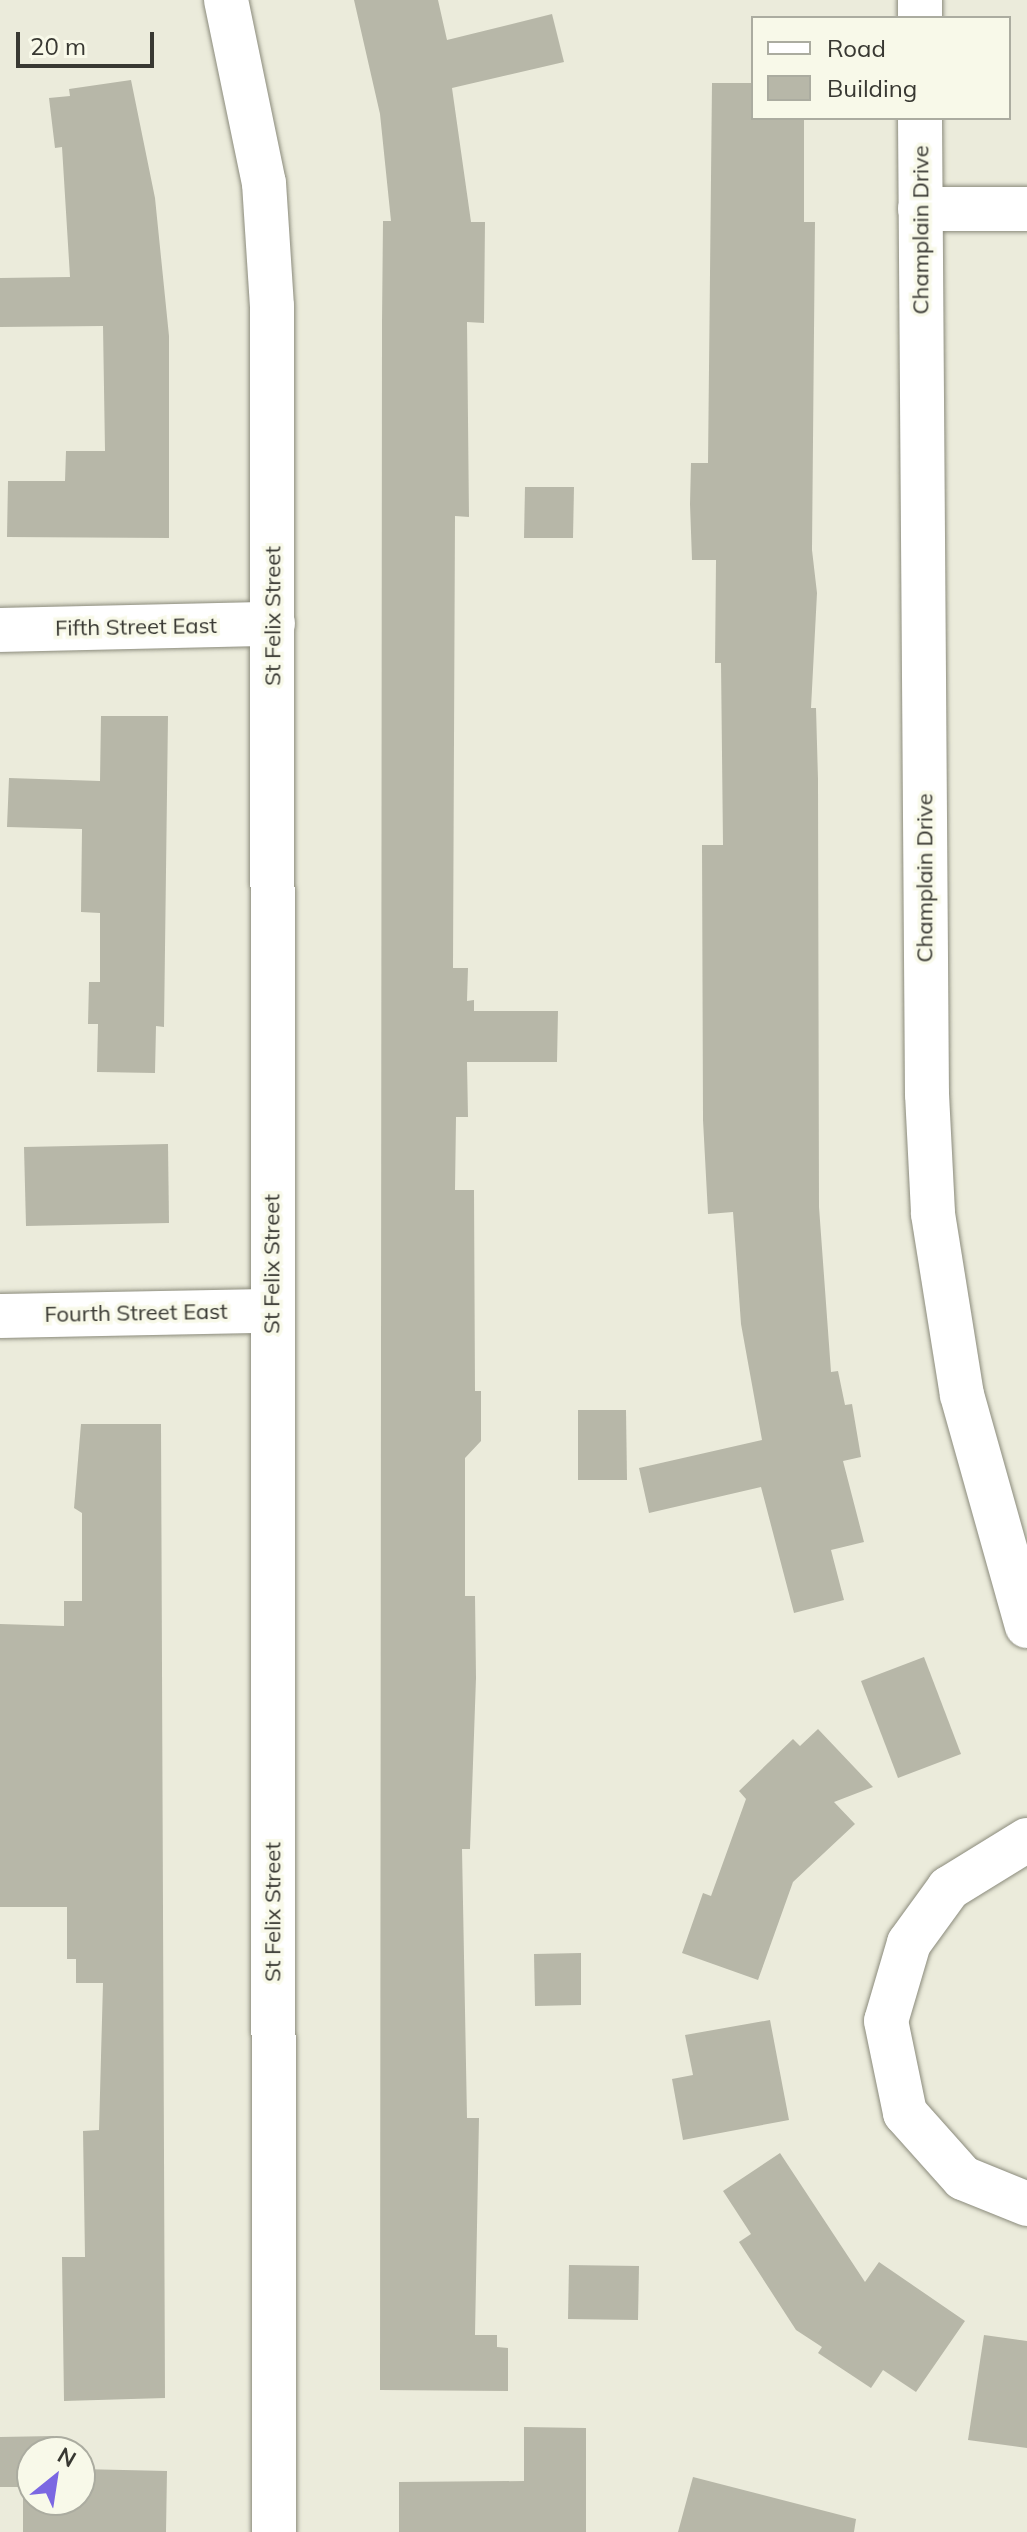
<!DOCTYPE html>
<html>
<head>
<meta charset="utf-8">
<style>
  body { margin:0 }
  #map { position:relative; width:1027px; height:2532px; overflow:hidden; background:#ebebdb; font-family:Mulish,sans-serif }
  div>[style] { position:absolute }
  .building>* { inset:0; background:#b7b7a8 }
  .roads { filter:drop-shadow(0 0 2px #8b8b7c) drop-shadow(0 0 2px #8b8b7c) }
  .minor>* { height:44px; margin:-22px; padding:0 22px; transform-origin:22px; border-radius:22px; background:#fff }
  span { translate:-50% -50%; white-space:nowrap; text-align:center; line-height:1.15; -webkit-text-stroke:7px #f8f9e9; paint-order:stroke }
  .street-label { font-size:22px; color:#383832 }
  .legend { position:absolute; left:751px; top:16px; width:260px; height:104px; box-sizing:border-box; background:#f8f9e9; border:2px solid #abaca0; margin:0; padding:10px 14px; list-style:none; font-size:24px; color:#383832 }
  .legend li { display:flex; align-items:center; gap:16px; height:40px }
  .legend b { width:40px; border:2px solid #abaca0 }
  .north { position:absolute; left:16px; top:2436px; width:80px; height:80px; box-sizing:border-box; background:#f8f9e9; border:2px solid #abaca0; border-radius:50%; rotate:30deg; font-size:22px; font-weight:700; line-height:32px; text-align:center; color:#383832 }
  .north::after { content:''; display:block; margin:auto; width:28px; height:36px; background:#7b67e2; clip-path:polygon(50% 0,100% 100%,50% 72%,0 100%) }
  .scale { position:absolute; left:16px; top:32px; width:138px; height:36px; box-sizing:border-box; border:4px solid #383832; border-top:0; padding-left:10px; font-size:24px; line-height:28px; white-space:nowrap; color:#383832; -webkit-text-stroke:6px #f8f9e9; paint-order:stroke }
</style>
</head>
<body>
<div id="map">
  <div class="building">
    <i style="clip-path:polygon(354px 0,438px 0,447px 40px,552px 14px,564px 62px,452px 88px,471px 222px,485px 222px,484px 323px,467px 322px,469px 517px,455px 516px,453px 968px,468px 968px,467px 1001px,474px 1000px,474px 1011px,558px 1011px,557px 1062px,467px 1062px,468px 1117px,456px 1117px,455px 1190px,474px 1190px,475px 1391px,481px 1391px,481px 1441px,465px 1458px,465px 1596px,475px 1596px,476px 1678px,470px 1849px,462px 1849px,467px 2118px,479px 2118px,475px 2335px,497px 2335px,497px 2347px,508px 2348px,508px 2391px,380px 2390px,382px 322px,383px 221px,391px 221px,380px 114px)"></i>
    <i style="clip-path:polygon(131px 80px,155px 198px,169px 336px,169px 538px,7px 537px,8px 481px,65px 481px,66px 451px,105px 451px,103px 326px,0 327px,0 278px,70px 277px,62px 147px,55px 148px,49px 98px,70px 96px,69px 89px)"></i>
    <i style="clip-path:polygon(712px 83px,753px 83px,753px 118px,804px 118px,804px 222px,815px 222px,812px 550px,817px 593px,811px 708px,816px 708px,818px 779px,819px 1207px,831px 1372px,838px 1371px,845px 1405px,852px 1404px,861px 1457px,843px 1461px,864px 1542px,831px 1550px,844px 1600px,794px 1613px,761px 1487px,649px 1513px,639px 1468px,762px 1440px,741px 1324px,733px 1212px,708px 1214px,703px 1120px,702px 845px,723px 845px,721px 663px,715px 663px,716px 560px,692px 560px,690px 504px,691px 463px,708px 463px)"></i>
    <i style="clip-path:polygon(525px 487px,574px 487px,573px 538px,524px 538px)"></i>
    <i style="clip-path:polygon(101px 716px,168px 716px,164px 1027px,156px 1026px,155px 1073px,97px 1072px,98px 1024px,88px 1024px,89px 982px,100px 982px,100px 913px,81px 912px,82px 829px,7px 827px,9px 778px,100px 781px)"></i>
    <i style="clip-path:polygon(168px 1144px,169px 1223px,26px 1226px,24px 1147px)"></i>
    <i style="clip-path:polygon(578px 1410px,626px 1410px,627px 1480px,578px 1480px)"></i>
    <i style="clip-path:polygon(81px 1424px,161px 1424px,165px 2398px,64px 2401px,62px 2257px,85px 2257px,83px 2131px,99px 2130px,103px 1983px,76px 1983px,76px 1959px,67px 1959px,67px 1907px,0 1907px,0 1624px,64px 1626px,64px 1601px,82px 1601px,82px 1513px,74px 1508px)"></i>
    <i style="clip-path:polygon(924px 1657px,961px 1754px,898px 1778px,861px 1681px)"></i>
    <i style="clip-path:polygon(818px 1729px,873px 1787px,834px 1802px,855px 1824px,793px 1882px,758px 1980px,682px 1953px,703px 1893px,711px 1896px,746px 1799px,739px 1791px,793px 1739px,800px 1746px)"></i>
    <i style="clip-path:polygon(581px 1953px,581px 2005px,535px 2006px,534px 1954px)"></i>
    <i style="clip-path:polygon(770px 2020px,789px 2120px,683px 2140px,672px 2079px,693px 2075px,685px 2035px)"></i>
    <i style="clip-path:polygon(780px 2153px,865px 2282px,879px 2262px,965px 2321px,916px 2392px,883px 2370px,871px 2388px,818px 2353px,822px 2347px,796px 2330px,739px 2242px,751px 2234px,723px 2191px)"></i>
    <i style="clip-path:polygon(569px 2265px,639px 2266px,638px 2320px,568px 2319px)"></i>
    <i style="clip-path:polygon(984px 2335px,1027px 2341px,1027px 2448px,968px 2440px)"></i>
    <i style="clip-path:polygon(524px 2427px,586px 2428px,586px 2532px,399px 2532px,399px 2482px,524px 2481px)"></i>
    <i style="clip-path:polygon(54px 2436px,54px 2452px,32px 2452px,32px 2500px,80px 2500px,80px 2469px,167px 2471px,166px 2532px,23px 2532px,23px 2487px,0 2487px,0 2437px)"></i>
    <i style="clip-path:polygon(693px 2477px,856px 2519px,854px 2532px,678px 2532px)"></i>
  </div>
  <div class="roads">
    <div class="minor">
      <i style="left:226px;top:0;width:187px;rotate:78.3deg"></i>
      <i style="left:264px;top:183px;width:123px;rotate:86.3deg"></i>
      <i style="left:272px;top:306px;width:2226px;rotate:89.95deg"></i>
      <i style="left:920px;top:0;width:18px;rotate:90deg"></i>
      <i style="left:920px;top:118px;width:976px;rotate:89.59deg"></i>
      <i style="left:927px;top:1094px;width:120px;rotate:87.1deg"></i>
      <i style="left:933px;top:1214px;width:183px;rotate:80.9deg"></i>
      <i style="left:962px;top:1395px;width:240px;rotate:74.3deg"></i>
      <i style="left:920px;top:209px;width:107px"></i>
      <i style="left:0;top:630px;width:273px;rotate:-1.3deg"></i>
      <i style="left:0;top:1316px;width:271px;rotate:-1.1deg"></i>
      <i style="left:1027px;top:1840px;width:92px;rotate:148.4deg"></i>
      <i style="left:949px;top:1888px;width:68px;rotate:126deg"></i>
      <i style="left:909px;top:1943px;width:81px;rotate:106.4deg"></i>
      <i style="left:886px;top:2021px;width:94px;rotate:78.3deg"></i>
      <i style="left:905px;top:2113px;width:87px;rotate:48.3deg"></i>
      <i style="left:963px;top:2178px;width:69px;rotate:22.1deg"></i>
    </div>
  </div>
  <div class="street-label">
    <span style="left:921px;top:230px;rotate:-90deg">Champlain Drive</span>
    <span style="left:273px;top:616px;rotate:-90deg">St Felix Street</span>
    <span style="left:136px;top:627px;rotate:-1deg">Fifth Street East</span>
    <span style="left:925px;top:878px;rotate:-90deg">Champlain Drive</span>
    <span style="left:272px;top:1264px;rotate:-90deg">St Felix Street</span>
    <span style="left:136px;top:1313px;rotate:-1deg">Fourth Street East</span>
    <span style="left:273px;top:1912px;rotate:-90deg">St Felix Street</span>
  </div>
  <ul class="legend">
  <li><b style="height:10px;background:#fff"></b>Road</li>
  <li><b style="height:22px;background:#b7b7a8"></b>Building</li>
  </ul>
  <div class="north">N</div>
  <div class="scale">20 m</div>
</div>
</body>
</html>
